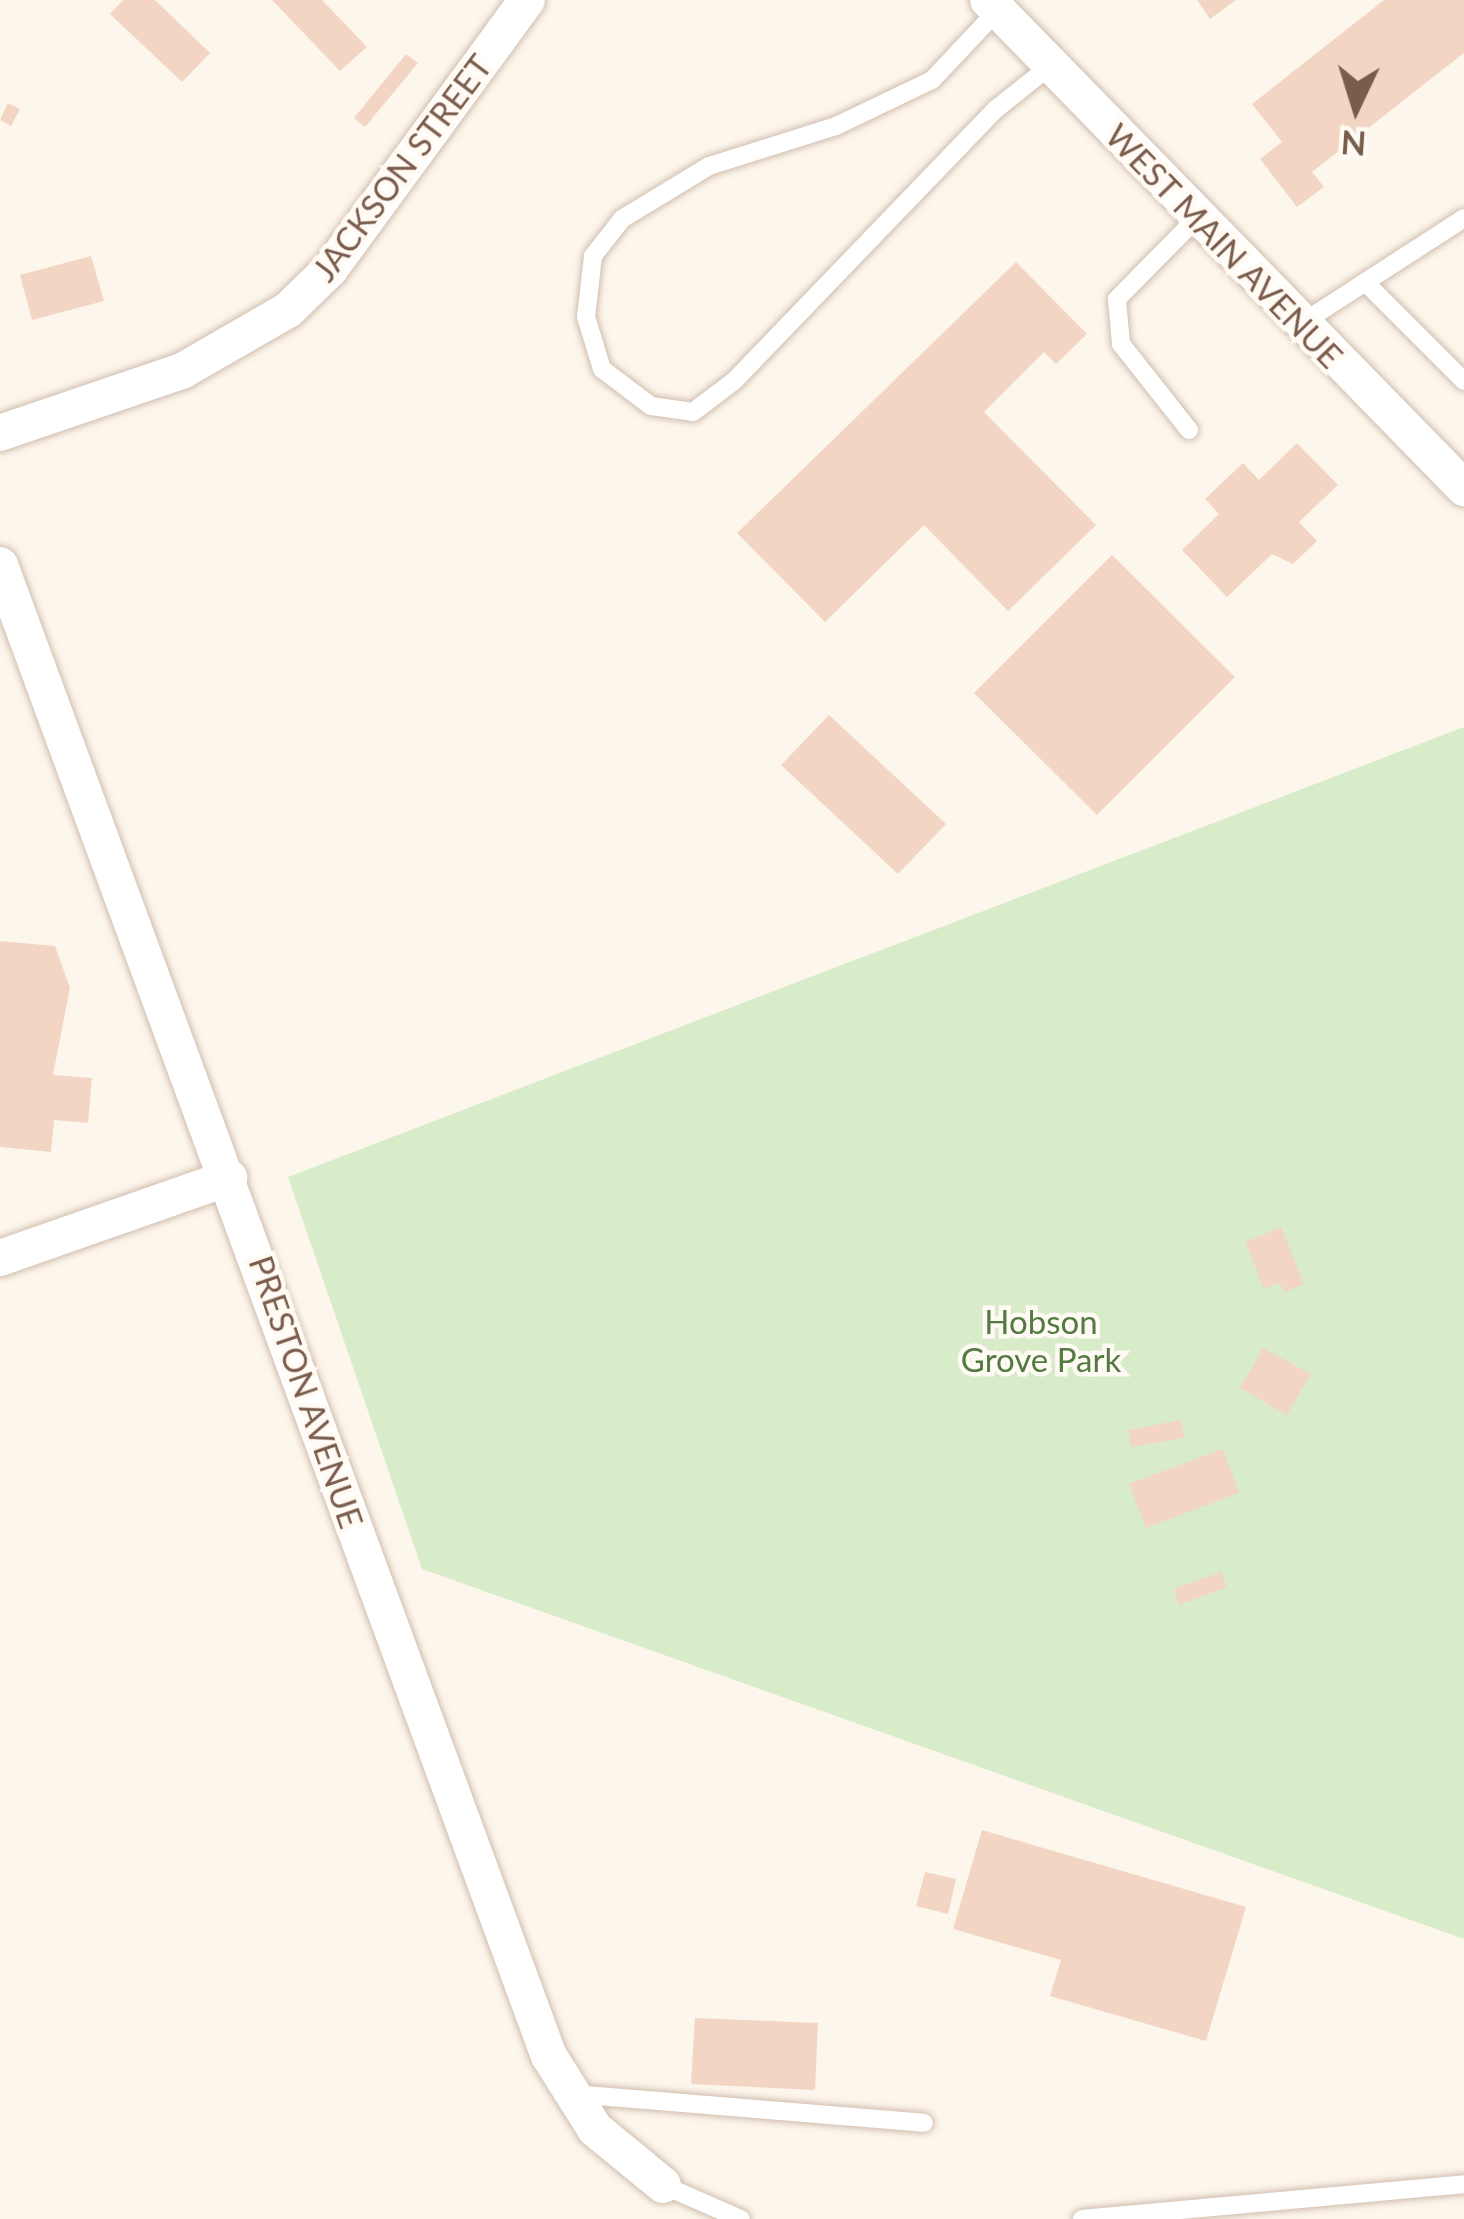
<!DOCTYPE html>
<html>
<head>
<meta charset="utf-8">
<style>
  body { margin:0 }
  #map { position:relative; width:1464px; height:2219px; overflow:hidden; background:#fdf6ec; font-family:Lato,sans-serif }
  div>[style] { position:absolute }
  .green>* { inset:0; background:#d8ecc9 }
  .building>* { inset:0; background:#f3d5c3 }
  .roads { filter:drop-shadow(0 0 3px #d1beb0) drop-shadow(0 0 3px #d1beb0) }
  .lane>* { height:18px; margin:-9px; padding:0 9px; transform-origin:9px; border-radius:9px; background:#fff }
  .street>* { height:36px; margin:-18px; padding:0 18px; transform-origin:18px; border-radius:18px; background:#fff }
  span { translate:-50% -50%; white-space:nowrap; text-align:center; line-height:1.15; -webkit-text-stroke:9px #fffaf3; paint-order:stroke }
  .street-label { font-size:33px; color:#7a5c4d }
  .park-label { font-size:33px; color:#537a41 }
  .north { position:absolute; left:1296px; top:48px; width:120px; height:120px; -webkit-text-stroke:9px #fffaf3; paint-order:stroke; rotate:184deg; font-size:33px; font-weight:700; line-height:48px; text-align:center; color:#7a5c4d }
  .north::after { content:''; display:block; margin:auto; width:42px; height:54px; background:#7a5c4d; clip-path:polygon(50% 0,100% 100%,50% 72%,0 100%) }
</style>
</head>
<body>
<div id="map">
  <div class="green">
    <i style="clip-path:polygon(1464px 727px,1464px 1939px,422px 1569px,288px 1177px)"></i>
  </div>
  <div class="building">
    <i style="clip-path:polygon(123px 0,155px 0,210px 53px,182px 82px,110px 14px)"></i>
    <i style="clip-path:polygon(272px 0,322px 0,367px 47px,340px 71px)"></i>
    <i style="clip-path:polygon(1197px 0,1236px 0,1210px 19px)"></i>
    <i style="clip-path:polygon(1384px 0,1464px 0,1464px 53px,1312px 172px,1324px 187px,1297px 207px,1260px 159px,1282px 142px,1252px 104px)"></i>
    <i style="clip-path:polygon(406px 54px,418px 63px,365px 127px,354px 118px)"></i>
    <i style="clip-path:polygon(8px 103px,20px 109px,11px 126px,0 120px)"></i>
    <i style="clip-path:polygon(91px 256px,104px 301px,32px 320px,20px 275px)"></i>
    <i style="clip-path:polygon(1016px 262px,1087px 334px,1056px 364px,1044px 352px,984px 412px,1096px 525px,1008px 611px,924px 525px,825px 622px,737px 533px)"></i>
    <i style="clip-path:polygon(1297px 443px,1338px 485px,1299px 522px,1317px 541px,1293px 564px,1272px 554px,1227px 597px,1182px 550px,1219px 514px,1205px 499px,1243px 463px,1259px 480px)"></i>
    <i style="clip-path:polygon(1112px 555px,1235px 677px,1097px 815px,974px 693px)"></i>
    <i style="clip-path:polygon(829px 715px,946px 824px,898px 874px,781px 765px)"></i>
    <i style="clip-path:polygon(0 941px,55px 946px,70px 988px,53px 1075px,92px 1078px,88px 1123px,54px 1120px,51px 1152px,0 1147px)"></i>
    <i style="clip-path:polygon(1281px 1227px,1304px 1284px,1284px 1292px,1280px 1283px,1264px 1289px,1245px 1242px)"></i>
    <i style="clip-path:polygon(1263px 1348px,1311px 1374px,1287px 1415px,1240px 1388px)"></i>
    <i style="clip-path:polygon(1181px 1420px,1184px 1438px,1131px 1447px,1128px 1430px)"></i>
    <i style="clip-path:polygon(1223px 1449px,1239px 1493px,1146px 1528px,1129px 1484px)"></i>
    <i style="clip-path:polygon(1221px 1572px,1227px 1587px,1179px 1605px,1174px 1589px)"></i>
    <i style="clip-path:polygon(982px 1830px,1246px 1907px,1206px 2041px,1050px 1996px,1061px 1960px,953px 1929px)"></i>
    <i style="clip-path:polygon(925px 1872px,956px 1879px,948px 1914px,916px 1906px)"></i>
    <i style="clip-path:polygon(695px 2018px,818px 2023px,815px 2090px,691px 2084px)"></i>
  </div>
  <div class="roads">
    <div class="lane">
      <i style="left:998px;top:10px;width:96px;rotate:133.3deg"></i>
      <i style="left:932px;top:80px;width:106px;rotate:154.4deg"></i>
      <i style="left:836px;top:126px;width:133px;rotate:162.5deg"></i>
      <i style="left:709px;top:166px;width:102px;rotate:148.7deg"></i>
      <i style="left:622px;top:219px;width:47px;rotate:128.1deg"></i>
      <i style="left:593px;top:256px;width:61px;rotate:96.5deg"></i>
      <i style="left:586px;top:317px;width:54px;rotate:72.9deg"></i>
      <i style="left:602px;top:369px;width:61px;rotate:37.1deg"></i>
      <i style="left:651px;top:406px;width:42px;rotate:8.1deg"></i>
      <i style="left:693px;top:412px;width:51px;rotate:-37.1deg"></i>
      <i style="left:734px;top:381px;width:378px;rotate:-46.1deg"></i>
      <i style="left:996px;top:109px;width:69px;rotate:-38.5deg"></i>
      <i style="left:1365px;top:282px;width:140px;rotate:45deg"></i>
      <i style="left:1302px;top:323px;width:193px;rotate:-32.9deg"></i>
      <i style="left:1189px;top:430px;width:110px;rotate:-128.3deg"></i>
      <i style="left:1121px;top:344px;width:45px;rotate:-95.1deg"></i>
      <i style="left:1117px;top:299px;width:111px;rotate:-45.4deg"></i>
      <i style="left:573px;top:2094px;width:352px;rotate:4.7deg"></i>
      <i style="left:663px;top:2185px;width:85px;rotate:23.6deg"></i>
      <i style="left:1082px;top:2219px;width:384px;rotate:-5.2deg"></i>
    </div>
    <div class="street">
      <i style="left:988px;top:0;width:682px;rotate:45.71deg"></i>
      <i style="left:0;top:433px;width:192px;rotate:-18.8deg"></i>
      <i style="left:182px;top:371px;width:122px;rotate:-29.9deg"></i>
      <i style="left:288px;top:310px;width:59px;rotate:-44.3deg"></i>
      <i style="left:330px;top:269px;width:333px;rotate:-53.8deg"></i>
      <i style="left:0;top:565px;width:1589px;rotate:69.79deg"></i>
      <i style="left:549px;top:2056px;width:86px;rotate:57.8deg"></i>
      <i style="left:595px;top:2129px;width:88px;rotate:39.5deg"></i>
      <i style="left:0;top:1258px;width:243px;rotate:-19.3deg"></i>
    </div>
  </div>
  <div class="street-label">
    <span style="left:402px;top:168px;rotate:-53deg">JACKSON STREET</span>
    <span style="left:1224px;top:246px;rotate:46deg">WEST MAIN AVENUE</span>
    <span style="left:306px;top:1392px;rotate:71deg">PRESTON AVENUE</span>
  </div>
  <div class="park-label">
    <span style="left:1041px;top:1341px">Hobson<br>Grove Park</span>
  </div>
  <div class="north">N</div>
</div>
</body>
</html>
